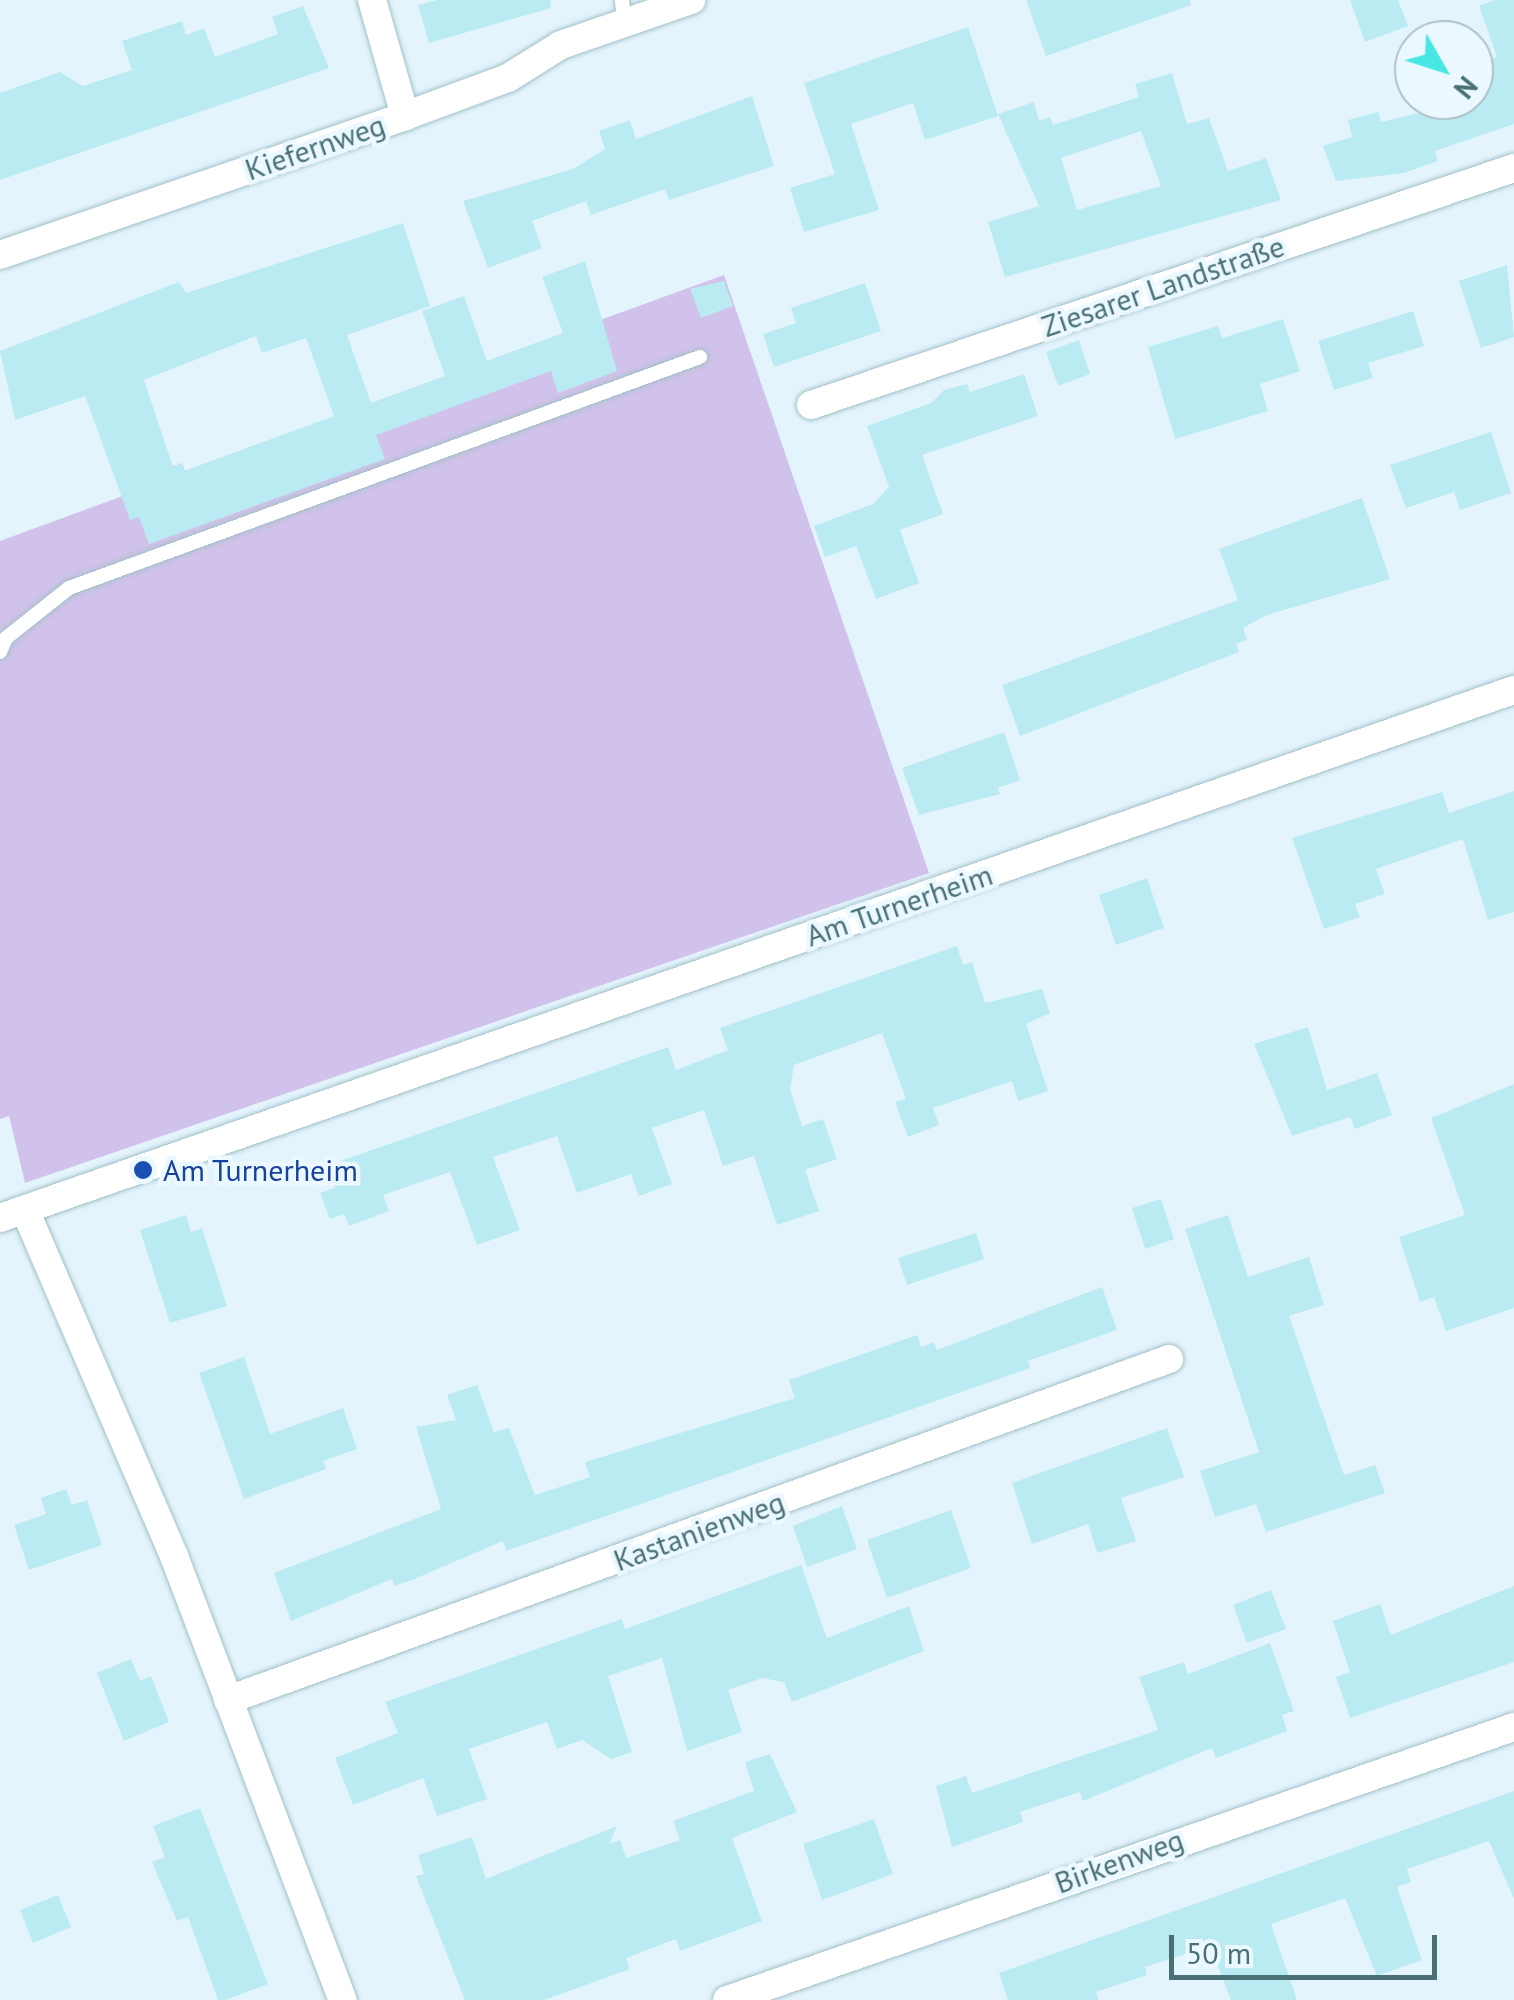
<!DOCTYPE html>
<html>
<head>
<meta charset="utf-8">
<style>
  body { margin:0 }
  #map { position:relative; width:1514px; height:2000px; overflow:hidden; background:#e4f4fd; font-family:"PT Sans",sans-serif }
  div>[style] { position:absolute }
  .green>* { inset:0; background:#d0c2ea }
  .building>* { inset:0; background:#bbebf2 }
  .roads { filter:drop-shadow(0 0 2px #a2c1c7) drop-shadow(0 0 2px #a2c1c7) }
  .service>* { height:14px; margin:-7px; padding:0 7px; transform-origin:7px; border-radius:7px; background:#fff }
  .minor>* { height:28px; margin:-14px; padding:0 14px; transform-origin:14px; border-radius:14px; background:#fff }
  .dots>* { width:28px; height:28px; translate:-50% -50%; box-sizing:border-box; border:5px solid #ebf8ff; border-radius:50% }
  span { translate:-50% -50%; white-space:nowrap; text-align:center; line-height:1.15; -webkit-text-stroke:9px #ebf8ff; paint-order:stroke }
  .street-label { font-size:30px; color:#497175 }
  .transit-label { font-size:30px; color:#164399 }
  .left { translate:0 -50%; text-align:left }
  .north { position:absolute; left:1394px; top:20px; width:100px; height:100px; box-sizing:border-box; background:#ebf8ff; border:2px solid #aac2c8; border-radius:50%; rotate:129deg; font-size:28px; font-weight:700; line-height:40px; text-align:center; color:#497175 }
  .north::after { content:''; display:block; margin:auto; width:35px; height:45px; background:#47e8e2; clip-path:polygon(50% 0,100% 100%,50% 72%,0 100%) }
  .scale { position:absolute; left:1169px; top:1935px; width:268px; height:45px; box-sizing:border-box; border:5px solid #497175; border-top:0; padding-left:12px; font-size:30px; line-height:35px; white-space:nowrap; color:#497175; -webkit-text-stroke:8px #ebf8ff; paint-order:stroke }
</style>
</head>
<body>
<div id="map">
  <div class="green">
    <i style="clip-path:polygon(724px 275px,929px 873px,25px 1183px,9px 1116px,0 1119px,0 541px,158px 483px,155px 473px,182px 463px,185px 471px)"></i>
  </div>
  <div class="building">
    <i style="clip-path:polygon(437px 0,550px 0,551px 8px,429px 43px,418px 5px)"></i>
    <i style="clip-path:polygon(1026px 0,1190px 0,1191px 5px,1046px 56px)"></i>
    <i style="clip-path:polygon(1350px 0,1398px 0,1408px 26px,1365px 42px)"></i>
    <i style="clip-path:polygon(1494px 0,1514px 0,1514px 124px,1435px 151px,1438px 161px,1404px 173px,1336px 181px,1323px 146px,1352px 137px,1348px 120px,1378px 112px,1381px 122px,1474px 100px,1474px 65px,1497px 57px,1479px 6px)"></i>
    <i style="clip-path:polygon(303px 6px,329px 68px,0 180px,0 93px,60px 72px,83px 86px,132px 70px,122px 41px,182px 21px,186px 35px,204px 28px,215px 57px,278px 34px,272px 17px)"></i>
    <i style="clip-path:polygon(968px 27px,998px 116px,925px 140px,913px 103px,851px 124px,879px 210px,804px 232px,790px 188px,835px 174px,804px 83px)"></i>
    <i style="clip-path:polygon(evenodd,1172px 73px,1187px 124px,1209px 118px,1228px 171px,1266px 158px,1281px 200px,1005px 277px,988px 222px,1039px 206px,998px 114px,1034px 102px,1039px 121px,1050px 117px,1053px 125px,1139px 97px,1135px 84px,1172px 73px,1141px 131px,1161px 186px,1077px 210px,1061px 158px,1141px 131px)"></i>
    <i style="clip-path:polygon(752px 96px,774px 166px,669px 200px,665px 189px,591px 215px,586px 201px,532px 221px,542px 248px,488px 268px,463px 201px,573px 169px,605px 149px,599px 131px,630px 120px,636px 139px)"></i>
    <i style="clip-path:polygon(evenodd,403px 223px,430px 306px,347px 335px,371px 403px,445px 376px,422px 311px,464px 296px,487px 361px,563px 333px,542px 277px,585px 261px,617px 371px,558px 393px,551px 371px,376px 435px,385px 459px,149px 544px,139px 517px,130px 520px,85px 396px,15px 420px,0 351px,179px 282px,186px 293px,403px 223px,256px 336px,262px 353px,306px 338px,334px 416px,184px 471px,182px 463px,173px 467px,144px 380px,256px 336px)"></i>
    <i style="clip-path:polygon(1507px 265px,1514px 337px,1481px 348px,1459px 281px)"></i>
    <i style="clip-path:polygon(724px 281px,733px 306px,701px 318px,690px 289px)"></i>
    <i style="clip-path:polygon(865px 283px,881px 331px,774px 367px,763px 334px,796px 323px,791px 308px)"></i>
    <i style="clip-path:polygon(1413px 311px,1424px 346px,1368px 363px,1373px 378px,1334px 390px,1318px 341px)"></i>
    <i style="clip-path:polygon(1283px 319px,1300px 371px,1260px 384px,1268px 411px,1175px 439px,1148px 347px,1218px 326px,1222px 338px)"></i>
    <i style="clip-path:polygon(1079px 340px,1090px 374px,1058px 386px,1046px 352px)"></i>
    <i style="clip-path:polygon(1024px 374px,1038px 416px,922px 455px,943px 514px,900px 530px,919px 583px,876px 599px,856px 546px,825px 557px,814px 526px,873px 504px,889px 487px,867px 426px,931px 403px,944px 390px,967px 384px,970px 392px)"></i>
    <i style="clip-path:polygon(1491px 432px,1511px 493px,1460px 510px,1454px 492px,1406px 508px,1390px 465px)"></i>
    <i style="clip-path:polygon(1362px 498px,1390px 579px,1267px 615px,1243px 628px,1247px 640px,1236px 644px,1239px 652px,1020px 736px,1002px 685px,1238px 600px,1219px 549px)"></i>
    <i style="clip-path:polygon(1004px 732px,1020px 780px,998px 788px,1000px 794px,919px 815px,902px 768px)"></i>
    <i style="clip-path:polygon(1514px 791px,1514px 912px,1488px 920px,1463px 839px,1376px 869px,1385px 894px,1355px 904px,1360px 917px,1324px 929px,1292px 838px,1442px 792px,1449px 813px)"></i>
    <i style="clip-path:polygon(1147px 878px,1164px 928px,1116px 945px,1099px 895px)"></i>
    <i style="clip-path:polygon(957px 946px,963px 965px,972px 962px,985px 1003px,1042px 989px,1050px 1013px,1026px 1024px,1048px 1091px,1018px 1101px,1012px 1081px,933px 1108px,939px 1125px,908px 1137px,895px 1102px,906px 1099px,882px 1033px,794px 1065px,790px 1089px,802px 1126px,823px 1119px,837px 1159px,805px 1170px,819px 1211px,777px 1225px,754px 1156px,723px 1166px,704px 1110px,652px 1128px,672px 1184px,639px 1196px,631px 1174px,577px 1193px,557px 1136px,493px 1157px,520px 1230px,477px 1245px,450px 1172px,383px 1195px,389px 1211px,349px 1226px,344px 1214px,330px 1219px,320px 1193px,335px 1188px,326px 1166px,668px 1047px,676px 1070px,728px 1050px,720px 1028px)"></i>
    <i style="clip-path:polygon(1308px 1027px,1327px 1090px,1377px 1073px,1392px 1115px,1355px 1129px,1350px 1117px,1292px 1136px,1254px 1044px)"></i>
    <i style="clip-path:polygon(1514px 1084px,1514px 1308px,1446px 1331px,1434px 1297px,1420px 1302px,1399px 1237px,1465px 1215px,1431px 1118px)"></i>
    <i style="clip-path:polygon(1161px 1199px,1174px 1239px,1145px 1249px,1132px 1208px)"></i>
    <i style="clip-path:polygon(186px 1215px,191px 1232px,202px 1228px,227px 1306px,170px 1323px,140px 1230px)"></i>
    <i style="clip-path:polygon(1228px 1215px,1248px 1277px,1309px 1257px,1324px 1305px,1289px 1316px,1344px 1475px,1375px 1465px,1385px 1493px,1266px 1532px,1256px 1504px,1215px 1517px,1200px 1471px,1259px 1452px,1185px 1229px)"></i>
    <i style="clip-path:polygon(976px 1233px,984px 1259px,907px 1285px,898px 1258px)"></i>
    <i style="clip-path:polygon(1102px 1287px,1117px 1330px,1028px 1361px,1030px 1368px,506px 1551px,503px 1541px,412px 1580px,394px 1586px,392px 1579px,291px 1621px,274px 1573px,441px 1509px,416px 1427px,456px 1420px,447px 1395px,477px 1385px,494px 1432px,509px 1428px,535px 1495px,590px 1477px,585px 1462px,795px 1398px,789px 1380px,917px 1335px,921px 1347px,934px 1342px,937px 1350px)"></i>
    <i style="clip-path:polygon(244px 1357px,270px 1434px,343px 1408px,357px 1449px,323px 1461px,326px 1469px,244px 1499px,199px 1373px)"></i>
    <i style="clip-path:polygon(1167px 1428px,1184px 1477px,1121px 1498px,1136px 1541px,1097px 1553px,1088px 1524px,1032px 1544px,1012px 1483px)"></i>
    <i style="clip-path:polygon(66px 1489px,72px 1505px,87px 1500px,102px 1545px,29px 1570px,14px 1525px,46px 1514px,41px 1498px)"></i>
    <i style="clip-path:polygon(842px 1506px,857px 1549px,807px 1567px,793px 1526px)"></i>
    <i style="clip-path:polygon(951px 1510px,971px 1568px,887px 1598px,867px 1540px)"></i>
    <i style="clip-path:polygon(801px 1565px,827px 1638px,909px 1606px,924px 1651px,792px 1702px,784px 1682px,762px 1678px,728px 1690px,742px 1732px,687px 1751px,662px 1658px,608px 1676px,632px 1752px,611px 1759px,582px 1740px,557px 1749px,547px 1722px,469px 1749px,487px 1799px,437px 1816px,423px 1778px,353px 1805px,335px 1758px,398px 1733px,385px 1702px,622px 1619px,625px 1629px)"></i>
    <i style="clip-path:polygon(1514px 1586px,1514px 1662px,1350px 1718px,1336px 1677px,1350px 1672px,1333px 1621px,1380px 1604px,1391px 1635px)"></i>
    <i style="clip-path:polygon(1271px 1590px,1286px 1629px,1247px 1643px,1233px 1605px)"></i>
    <i style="clip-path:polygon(1270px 1643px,1294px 1711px,1282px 1715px,1287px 1731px,1216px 1758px,1212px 1748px,1083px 1801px,1080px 1792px,1020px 1812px,1023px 1822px,952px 1847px,936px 1786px,966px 1776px,972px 1793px,1158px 1730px,1139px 1677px,1184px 1662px,1188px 1674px)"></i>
    <i style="clip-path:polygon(131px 1659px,140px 1681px,151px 1676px,169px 1722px,124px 1741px,97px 1673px)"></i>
    <i style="clip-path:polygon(770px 1754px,797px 1812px,732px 1838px,762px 1921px,680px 1951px,676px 1939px,626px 1958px,630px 1969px,544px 2000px,465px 2000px,416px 1876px,424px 1874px,418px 1855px,472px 1837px,486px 1879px,617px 1826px,609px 1844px,620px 1840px,626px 1858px,680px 1840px,673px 1821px,754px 1791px,745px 1762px)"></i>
    <i style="clip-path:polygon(1514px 1791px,1514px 1899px,1489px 1841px,1407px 1869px,1411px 1882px,1397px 1887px,1422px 1960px,1377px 1976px,1345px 1898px,1271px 1924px,1297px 2000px,1231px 2000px,1210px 1946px,1145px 1967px,1147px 1975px,1096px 1992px,1099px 2000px,1008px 2000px,999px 1973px)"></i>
    <i style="clip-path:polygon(200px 1808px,268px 1984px,225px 2000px,218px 2000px,188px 1917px,177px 1921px,152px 1862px,165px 1857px,153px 1826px)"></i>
    <i style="clip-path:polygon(874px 1819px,893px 1874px,822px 1900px,803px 1844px)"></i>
    <i style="clip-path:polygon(58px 1895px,71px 1927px,33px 1943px,20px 1910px)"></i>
  </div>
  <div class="roads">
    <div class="service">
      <i style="left:622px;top:0;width:23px;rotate:85deg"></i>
      <i style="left:0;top:652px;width:15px;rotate:-67deg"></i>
      <i style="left:6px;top:638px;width:80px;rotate:-38.4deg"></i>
      <i style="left:69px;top:588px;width:672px;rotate:-20.11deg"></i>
    </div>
    <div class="minor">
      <i style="left:372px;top:0;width:121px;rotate:74.1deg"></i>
      <i style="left:0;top:255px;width:428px;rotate:-18.9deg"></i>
      <i style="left:405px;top:116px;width:110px;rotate:-20.3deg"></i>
      <i style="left:508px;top:78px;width:62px;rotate:-31.9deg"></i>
      <i style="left:561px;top:45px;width:138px;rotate:-19.1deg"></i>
      <i style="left:811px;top:405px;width:742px;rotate:-18.63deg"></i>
      <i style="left:25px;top:1210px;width:377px;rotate:66.7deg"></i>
      <i style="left:174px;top:1556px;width:475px;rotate:69.2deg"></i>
      <i style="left:0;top:1218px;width:1603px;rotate:-19.23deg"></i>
      <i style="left:228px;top:1700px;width:1001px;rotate:-19.92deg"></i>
      <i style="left:727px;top:2000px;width:833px;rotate:-19.13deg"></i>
    </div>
  </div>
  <div class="dots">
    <i style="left:143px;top:1170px;background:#1a4fb4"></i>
  </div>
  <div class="street-label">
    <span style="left:315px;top:147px;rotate:-19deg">Kiefernweg</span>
    <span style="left:1163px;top:286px;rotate:-19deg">Ziesarer Landstraße</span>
    <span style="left:899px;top:905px;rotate:-19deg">Am Turnerheim</span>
    <span style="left:699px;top:1531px;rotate:-20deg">Kastanienweg</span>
    <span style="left:1119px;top:1861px;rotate:-20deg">Birkenweg</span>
  </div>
  <div class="transit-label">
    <span class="left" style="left:163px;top:1170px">Am Turnerheim</span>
  </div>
  <div class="north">N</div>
  <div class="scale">50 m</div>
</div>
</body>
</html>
